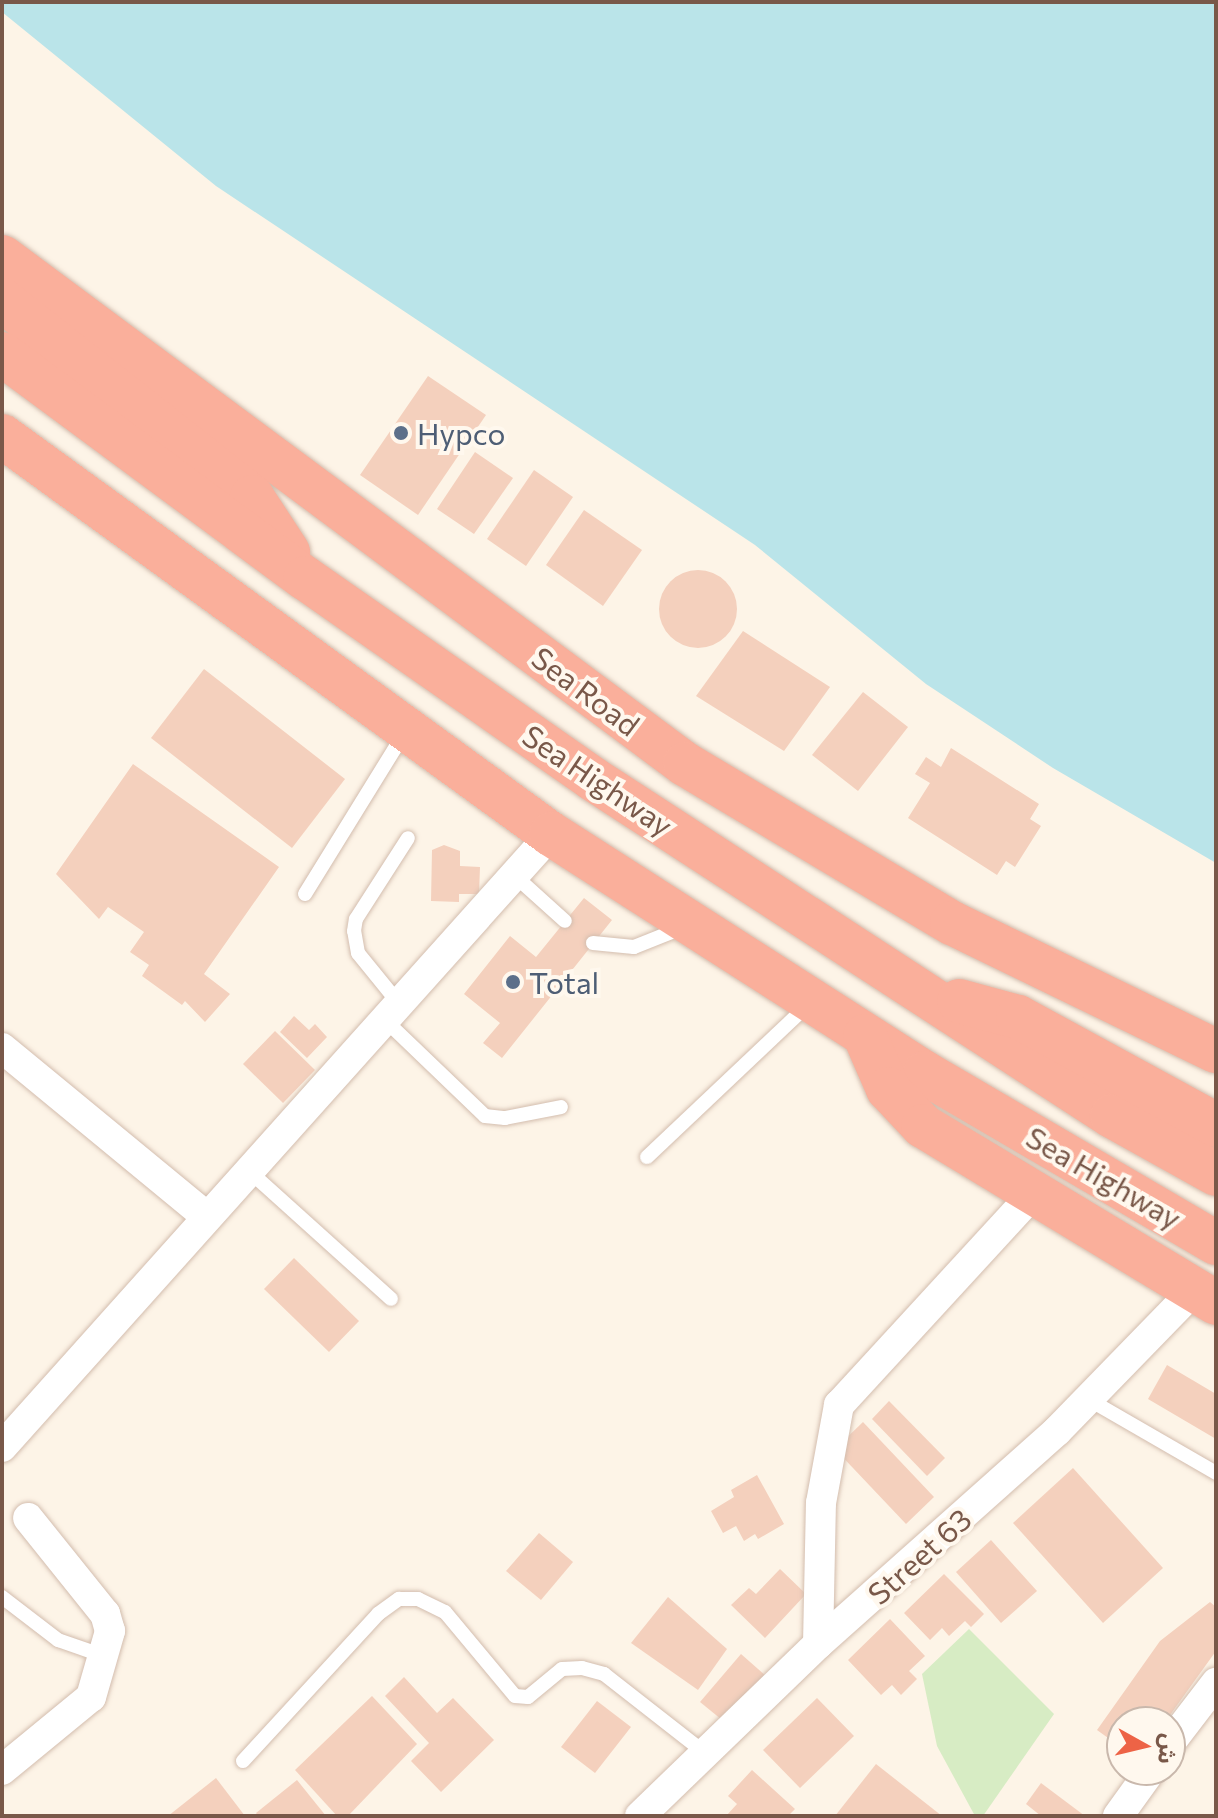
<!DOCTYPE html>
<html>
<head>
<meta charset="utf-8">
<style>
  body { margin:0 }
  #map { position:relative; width:1218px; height:1818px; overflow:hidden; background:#fdf4e7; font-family:Commissioner,"Noto Sans Arabic",sans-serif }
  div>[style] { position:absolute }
  .green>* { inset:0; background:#d7ecc4 }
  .water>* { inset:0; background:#bae4e9 }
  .building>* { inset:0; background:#f4d0bd }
  .round { border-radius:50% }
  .roads { filter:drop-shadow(0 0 2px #d3bdae) drop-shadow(0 0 2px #d3bdae) }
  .lane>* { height:14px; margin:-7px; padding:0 7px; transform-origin:7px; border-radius:7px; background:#fff }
  .street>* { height:30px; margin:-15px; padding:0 15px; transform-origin:15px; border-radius:15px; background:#fff }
  .highway>* { height:44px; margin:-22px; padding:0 22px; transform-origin:22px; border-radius:22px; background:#faaf9b }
  .dots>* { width:22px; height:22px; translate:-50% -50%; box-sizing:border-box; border:4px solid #fff8ee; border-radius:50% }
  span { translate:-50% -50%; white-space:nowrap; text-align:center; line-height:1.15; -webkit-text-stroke:8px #fff8ee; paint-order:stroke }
  .service-label { font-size:30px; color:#4e5e75 }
  .left { translate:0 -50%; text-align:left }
  .street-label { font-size:30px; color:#795849 }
  .frame { position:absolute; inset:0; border:4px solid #795849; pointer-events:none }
  .north { position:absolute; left:1106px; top:1706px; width:80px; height:80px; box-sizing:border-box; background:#fff8ee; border:2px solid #c9b8ac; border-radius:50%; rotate:98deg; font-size:22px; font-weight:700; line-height:32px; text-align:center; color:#795849 }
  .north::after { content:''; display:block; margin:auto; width:28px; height:36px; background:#ed6346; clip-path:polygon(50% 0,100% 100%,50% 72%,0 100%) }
</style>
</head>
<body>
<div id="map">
  <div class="green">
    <i style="clip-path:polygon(969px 1629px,1054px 1714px,983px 1816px,975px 1816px,937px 1746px,922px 1674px)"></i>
  </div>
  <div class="water">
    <i style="clip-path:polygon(2px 2px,1216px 2px,1216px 863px,1053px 768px,926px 684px,755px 545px,216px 186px,2px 12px)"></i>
  </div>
  <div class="building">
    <i style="clip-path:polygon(428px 376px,486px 415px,418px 515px,360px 475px)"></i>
    <i style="clip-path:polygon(475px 452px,513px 478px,474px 534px,437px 509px)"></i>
    <i style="clip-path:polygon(534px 470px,573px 497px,526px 566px,487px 539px)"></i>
    <i style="clip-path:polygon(584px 510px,642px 550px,603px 606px,546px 565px)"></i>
    <i class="round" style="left:659px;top:570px;width:78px;height:78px"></i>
    <i style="clip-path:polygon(743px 631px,830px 687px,784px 751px,696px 696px)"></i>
    <i style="clip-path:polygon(204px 669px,345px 779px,292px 848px,151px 738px)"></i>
    <i style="clip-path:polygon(863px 692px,908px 727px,858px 791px,812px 755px)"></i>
    <i style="clip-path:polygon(951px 748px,1039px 804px,1030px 819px,1041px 826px,1015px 867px,1006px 861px,997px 875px,908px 818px,930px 783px,915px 774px,926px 757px,941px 767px)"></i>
    <i style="clip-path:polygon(133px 764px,279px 867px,204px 974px,230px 994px,205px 1022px,185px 1001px,182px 1005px,142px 976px,149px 965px,130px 952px,144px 932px,108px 907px,99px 919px,56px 874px)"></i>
    <i style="clip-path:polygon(444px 845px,460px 851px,460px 866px,480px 867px,479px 894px,459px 894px,459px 902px,431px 901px,432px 850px)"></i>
    <i style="clip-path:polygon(584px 898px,612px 920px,502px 1058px,483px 1043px,500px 1023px,464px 994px,510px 936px,536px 957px)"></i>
    <i style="clip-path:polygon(294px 1016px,309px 1030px,315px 1024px,327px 1037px,307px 1058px,280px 1032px)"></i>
    <i style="clip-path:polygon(275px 1031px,315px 1070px,283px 1103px,243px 1064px)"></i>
    <i style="clip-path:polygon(294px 1258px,359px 1321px,329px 1352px,264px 1289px)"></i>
    <i style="clip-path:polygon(1167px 1365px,1216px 1394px,1216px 1439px,1148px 1399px)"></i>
    <i style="clip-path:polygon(889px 1401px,945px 1458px,927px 1476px,872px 1419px)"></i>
    <i style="clip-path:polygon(863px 1422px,934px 1497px,906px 1524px,835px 1449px)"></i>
    <i style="clip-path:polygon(1073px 1468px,1163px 1568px,1103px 1623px,1013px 1523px)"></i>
    <i style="clip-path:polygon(757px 1475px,784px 1524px,758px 1539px,755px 1534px,744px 1541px,736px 1526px,723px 1533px,711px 1511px,734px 1497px,731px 1490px)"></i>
    <i style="clip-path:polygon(539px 1533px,573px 1562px,541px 1600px,506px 1571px)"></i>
    <i style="clip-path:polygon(991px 1540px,1037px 1591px,1001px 1623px,956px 1572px)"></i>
    <i style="clip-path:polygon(780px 1569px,806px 1594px,765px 1638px,731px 1605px,749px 1588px,756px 1594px)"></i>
    <i style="clip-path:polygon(944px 1574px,984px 1614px,971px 1627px,965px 1621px,949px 1636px,942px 1628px,930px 1640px,904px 1613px)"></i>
    <i style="clip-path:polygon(668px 1597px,727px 1649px,698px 1690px,631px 1643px)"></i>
    <i style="clip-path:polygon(1210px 1602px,1216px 1607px,1216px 1651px,1165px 1722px,1122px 1722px,1122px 1748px,1097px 1730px,1160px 1641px)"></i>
    <i style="clip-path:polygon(890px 1619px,925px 1656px,909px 1671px,917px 1679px,901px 1695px,892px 1685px,881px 1695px,848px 1660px)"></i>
    <i style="clip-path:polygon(741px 1654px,767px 1677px,727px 1724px,700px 1702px)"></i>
    <i style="clip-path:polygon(404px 1677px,437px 1713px,453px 1698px,494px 1740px,441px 1792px,411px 1761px,429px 1743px,385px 1696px)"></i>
    <i style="clip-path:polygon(372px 1696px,417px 1744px,348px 1816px,337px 1816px,295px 1770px)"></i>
    <i style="clip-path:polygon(817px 1698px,854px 1736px,800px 1788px,763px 1750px)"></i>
    <i style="clip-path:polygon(597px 1701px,631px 1727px,595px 1773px,561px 1747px)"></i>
    <i style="clip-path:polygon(876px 1764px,942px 1816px,835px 1816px)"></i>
    <i style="clip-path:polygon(752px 1770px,795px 1809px,788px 1816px,726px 1816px,737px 1804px,728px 1796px)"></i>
    <i style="clip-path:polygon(216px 1778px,245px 1816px,168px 1816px)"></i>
    <i style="clip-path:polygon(297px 1780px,326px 1816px,258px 1816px,256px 1813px)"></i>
    <i style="clip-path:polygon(1041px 1783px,1085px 1816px,1041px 1816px,1026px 1804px)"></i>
  </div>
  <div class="roads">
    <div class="lane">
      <i style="left:515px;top:876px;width:67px;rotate:42deg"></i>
      <i style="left:305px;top:894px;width:188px;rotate:-58.3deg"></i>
      <i style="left:593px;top:943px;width:41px;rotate:5.6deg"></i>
      <i style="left:634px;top:947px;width:54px;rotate:-21.8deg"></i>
      <i style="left:401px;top:1006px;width:68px;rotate:-129.1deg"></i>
      <i style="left:358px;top:953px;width:22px;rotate:-100deg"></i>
      <i style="left:354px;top:931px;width:12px;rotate:-81deg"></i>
      <i style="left:356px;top:919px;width:96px;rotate:-57.3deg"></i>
      <i style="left:386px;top:1021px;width:137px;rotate:43.8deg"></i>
      <i style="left:485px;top:1116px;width:20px;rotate:6deg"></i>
      <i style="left:505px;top:1118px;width:57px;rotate:-11.1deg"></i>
      <i style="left:647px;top:1157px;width:223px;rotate:-43.4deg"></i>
      <i style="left:249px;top:1171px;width:191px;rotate:42deg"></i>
      <i style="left:1088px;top:1399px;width:148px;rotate:30deg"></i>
      <i style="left:2px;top:1597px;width:71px;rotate:37.5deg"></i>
      <i style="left:58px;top:1640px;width:49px;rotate:19.2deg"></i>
      <i style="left:243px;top:1761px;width:200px;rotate:-47.4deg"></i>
      <i style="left:378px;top:1614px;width:26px;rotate:-36deg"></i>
      <i style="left:399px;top:1599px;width:19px"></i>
      <i style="left:418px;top:1599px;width:30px;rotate:26deg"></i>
      <i style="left:445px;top:1612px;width:109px;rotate:50.2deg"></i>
      <i style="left:515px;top:1696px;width:13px;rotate:4deg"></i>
      <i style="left:528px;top:1697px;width:44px;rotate:-39.5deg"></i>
      <i style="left:562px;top:1669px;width:20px;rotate:-3deg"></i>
      <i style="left:582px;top:1668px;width:23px;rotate:15deg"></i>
      <i style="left:604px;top:1674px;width:127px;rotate:38deg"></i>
    </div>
    <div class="street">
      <i style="left:2px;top:1048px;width:264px;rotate:39.5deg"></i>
      <i style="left:2px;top:1447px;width:823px;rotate:-48.15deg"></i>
      <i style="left:818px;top:1644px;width:141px;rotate:-88.8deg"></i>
      <i style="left:821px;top:1503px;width:100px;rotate:-79.6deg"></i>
      <i style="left:839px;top:1405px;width:285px;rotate:-47.4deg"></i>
      <i style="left:1170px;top:1743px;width:76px;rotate:-52.5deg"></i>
      <i style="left:2px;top:1770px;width:115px;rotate:-39.4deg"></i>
      <i style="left:91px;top:1697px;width:69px;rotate:-73.9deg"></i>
      <i style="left:110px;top:1631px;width:18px;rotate:-106deg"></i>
      <i style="left:105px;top:1614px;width:123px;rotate:-128.7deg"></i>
      <i style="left:640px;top:1816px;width:248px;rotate:-44deg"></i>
      <i style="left:818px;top:1644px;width:320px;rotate:-41.7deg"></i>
      <i style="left:1057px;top:1431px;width:195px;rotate:-45.8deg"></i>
      <i style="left:1118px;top:1816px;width:57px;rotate:-54.3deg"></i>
    </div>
    <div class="highway">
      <i style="left:2px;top:257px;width:851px;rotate:36.59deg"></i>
      <i style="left:685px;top:764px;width:311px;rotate:30.8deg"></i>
      <i style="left:952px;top:923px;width:293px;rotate:25.9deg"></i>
      <i style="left:2px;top:300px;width:318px;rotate:38.2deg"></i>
      <i style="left:252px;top:497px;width:66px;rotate:56.8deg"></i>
      <i style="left:2px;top:354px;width:377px;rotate:36.5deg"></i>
      <i style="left:305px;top:578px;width:351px;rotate:34.9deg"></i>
      <i style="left:593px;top:779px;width:619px;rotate:33deg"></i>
      <i style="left:1112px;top:1116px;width:119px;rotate:29.1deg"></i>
      <i style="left:2px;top:436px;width:678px;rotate:35.94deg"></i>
      <i style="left:551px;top:834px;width:444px;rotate:32.6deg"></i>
      <i style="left:925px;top:1073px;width:337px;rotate:30.3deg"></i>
      <i style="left:959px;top:1001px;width:61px;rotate:15.2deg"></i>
      <i style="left:1018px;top:1017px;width:226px;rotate:28.6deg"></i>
      <i style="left:865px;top:1036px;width:58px;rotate:66.5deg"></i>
      <i style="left:888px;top:1089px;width:51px;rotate:46.6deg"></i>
      <i style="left:923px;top:1126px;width:342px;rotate:31.1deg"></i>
    </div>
  </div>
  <div class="dots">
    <i style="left:401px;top:433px;background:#5c6f8a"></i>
    <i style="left:513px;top:982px;background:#5c6f8a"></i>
  </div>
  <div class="service-label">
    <span class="left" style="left:417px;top:433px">Hypco</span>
    <span class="left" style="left:529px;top:982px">Total</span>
  </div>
  <div class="street-label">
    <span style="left:586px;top:691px;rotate:37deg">Sea Road</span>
    <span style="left:598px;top:780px;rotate:34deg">Sea Highway</span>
    <span style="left:1104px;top:1177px;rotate:30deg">Sea Highway</span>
    <span style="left:919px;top:1556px;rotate:-42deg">Street 63</span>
  </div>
  <div class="frame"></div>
  <div class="north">ش</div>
</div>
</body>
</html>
